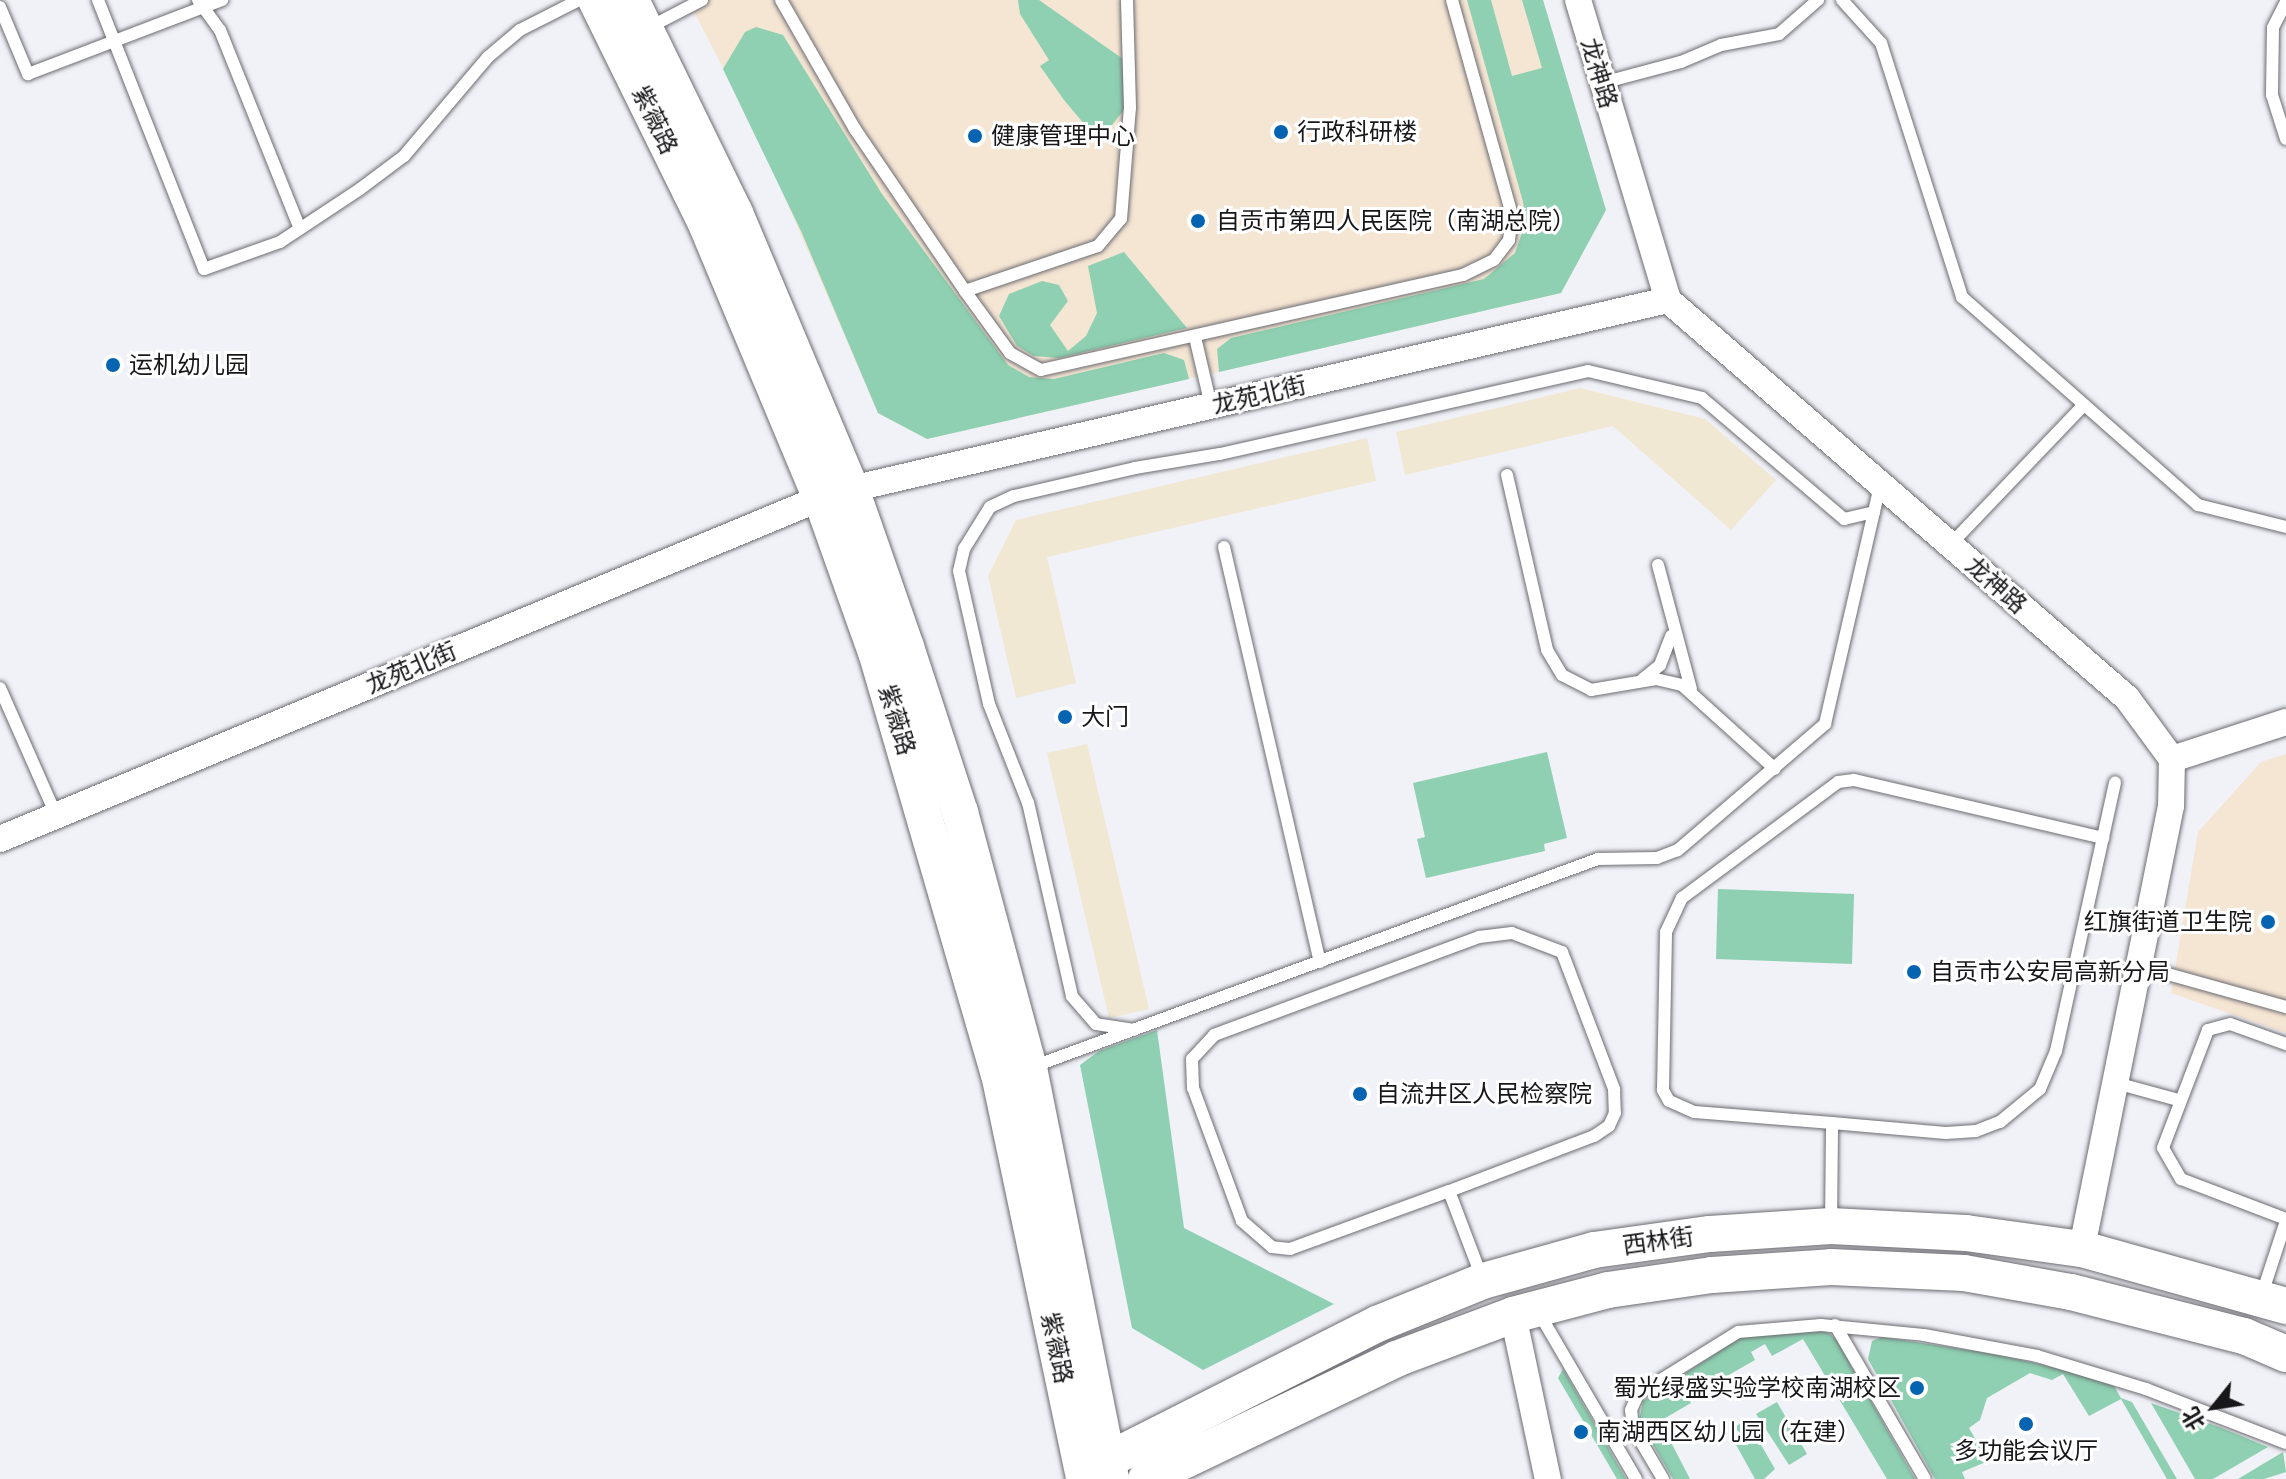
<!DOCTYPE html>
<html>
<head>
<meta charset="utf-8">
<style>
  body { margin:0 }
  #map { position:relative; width:2286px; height:1479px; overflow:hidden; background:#f1f1f8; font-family:"Archivo Narrow","Noto Sans SC",sans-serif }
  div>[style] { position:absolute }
  .commercial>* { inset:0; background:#f0e8d2 }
  .medical>* { inset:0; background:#f5e5d3 }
  .green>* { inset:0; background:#8ed0b1 }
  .roads { filter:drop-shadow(0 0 2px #6b6b71) drop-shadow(0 0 2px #6b6b71) }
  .service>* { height:12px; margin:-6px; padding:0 6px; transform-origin:6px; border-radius:6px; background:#fff }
  .minor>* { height:26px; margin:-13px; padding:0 13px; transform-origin:13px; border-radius:13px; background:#fff }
  .secondary>* { height:36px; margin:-18px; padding:0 18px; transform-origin:18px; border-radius:18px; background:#fff }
  .dots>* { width:22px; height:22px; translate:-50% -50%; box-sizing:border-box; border:4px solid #fff; border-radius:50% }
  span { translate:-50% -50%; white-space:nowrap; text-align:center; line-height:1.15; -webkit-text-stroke:6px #fff; paint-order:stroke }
  .street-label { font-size:24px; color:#17171a }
  .poi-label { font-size:24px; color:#17171a }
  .left { translate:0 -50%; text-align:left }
  .right { translate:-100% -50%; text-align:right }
  .north { position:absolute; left:2174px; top:1367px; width:80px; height:80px; -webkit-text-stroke:6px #fff; paint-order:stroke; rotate:240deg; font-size:22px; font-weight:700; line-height:32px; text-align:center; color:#17171a }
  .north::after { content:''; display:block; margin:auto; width:28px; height:36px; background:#17171a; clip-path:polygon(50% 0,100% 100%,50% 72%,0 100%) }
</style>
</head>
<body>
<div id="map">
  <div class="commercial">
    <i style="clip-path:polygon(1580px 388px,1705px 419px,1776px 480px,1731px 530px,1613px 426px,1405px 475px,1396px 432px)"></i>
    <i style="clip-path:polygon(1367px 438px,1376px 481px,1047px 557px,1076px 683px,1016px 698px,988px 576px,1016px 520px)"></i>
    <i style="clip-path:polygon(1087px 744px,1149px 1009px,1109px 1018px,1047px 753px)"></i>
  </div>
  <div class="medical">
    <i style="clip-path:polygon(688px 0,1543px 0,1606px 210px,1561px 293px,927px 439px,878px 413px,759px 138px)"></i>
    <i style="clip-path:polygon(2286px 754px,2286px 1033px,2171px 993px,2198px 832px,2261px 762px)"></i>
  </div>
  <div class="green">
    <i style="clip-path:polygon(1018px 0,1039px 0,1123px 59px,1124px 110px,1112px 125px,1104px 129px,1085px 125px,1064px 100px,1040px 66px,1049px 60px,1020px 14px)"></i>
    <i style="clip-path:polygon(1467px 0,1491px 0,1512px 76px,1542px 68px,1522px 0,1543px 0,1606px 210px,1561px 293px,1219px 372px,1217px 349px,1231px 338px,1484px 279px,1515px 253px,1526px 221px,1523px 202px)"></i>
    <i style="clip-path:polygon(756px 27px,783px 35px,882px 194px,1008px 365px,1029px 377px,1054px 379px,1164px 353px,1184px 360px,1189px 379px,927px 439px,878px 413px,801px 231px,723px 69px,745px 32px)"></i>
    <i style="clip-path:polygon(1124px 252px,1187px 328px,1059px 358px,1034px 356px,1017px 346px,999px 316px,1009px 294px,1042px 281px,1059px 285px,1068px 301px,1050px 325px,1068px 351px,1086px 336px,1097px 313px,1088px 266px)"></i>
    <i style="clip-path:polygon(1547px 752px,1567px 838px,1544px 844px,1545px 851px,1426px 878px,1417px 839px,1425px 837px,1413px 783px)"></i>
    <i style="clip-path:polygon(1718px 889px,1854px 894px,1852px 964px,1716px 959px)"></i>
    <i style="clip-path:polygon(1157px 1030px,1184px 1228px,1334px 1304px,1203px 1370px,1132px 1328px,1080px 1065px,1099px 1051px)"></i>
    <i style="clip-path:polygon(1825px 1330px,1836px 1339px,1915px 1479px,1887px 1479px,1803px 1339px,1772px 1356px,1765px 1344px,1751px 1352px,1755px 1360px,1704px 1389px,1700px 1381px,1684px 1390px,1691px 1403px,1660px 1421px,1690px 1479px,1673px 1479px,1639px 1421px,1643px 1401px,1744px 1335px)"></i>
    <i style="clip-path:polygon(1882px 1337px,1995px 1354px,2111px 1381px,2121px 1398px,2132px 1402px,2177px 1479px,2167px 1479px,2121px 1399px,2089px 1416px,2063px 1374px,2052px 1380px,2030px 1373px,1987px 1398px,1980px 1420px,1969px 1428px,1988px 1461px,1962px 1472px,1965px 1479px,1935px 1479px,1868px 1359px,1872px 1341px)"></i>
    <i style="clip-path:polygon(1563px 1369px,1626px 1479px,1617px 1479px,1558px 1378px)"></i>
    <i style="clip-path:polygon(1777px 1402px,1807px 1454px,1789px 1465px,1756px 1414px)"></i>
    <i style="clip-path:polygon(2151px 1403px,2222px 1428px,2268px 1447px,2213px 1479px,2195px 1479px)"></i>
    <i style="clip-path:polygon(1746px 1419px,1775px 1469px,1764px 1479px,1755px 1479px,1729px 1432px)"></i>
    <i style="clip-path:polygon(2283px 1452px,2286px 1472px,2264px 1479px,2238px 1479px)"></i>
  </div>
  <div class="roads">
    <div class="service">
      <i style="left:98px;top:0;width:289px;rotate:68.5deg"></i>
      <i style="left:204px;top:269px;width:81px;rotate:-19.6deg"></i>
      <i style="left:280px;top:242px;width:96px;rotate:-33.5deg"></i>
      <i style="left:360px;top:189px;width:55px;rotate:-36.9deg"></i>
      <i style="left:404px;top:156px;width:130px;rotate:-49.7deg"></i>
      <i style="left:488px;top:57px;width:42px;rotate:-40.2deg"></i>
      <i style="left:520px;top:30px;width:66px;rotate:-27deg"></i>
      <i style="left:198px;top:0;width:37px;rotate:54deg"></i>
      <i style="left:220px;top:30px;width:214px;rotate:68.1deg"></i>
      <i style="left:781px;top:0;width:149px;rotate:60.2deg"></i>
      <i style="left:855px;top:129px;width:196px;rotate:55.8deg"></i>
      <i style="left:965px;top:291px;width:77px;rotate:54deg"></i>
      <i style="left:1010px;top:353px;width:35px;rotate:29deg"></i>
      <i style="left:1041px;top:370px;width:433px;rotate:-12.7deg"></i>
      <i style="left:1463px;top:275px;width:34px;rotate:-26deg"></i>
      <i style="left:1494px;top:260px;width:25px;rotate:-53deg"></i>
      <i style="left:1509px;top:240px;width:25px;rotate:-83deg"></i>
      <i style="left:1512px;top:215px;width:223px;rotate:-105.6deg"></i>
      <i style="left:1842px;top:0;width:58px;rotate:47.8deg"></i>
      <i style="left:1881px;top:43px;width:267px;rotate:72.3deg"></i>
      <i style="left:1962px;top:297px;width:315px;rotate:41.4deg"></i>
      <i style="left:2198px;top:505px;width:91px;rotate:14deg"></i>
      <i style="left:2286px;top:2px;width:29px;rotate:117deg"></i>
      <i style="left:2273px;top:28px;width:67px;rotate:90.9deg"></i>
      <i style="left:2272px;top:95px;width:46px;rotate:72.3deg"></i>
      <i style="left:0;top:7px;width:73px;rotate:67.3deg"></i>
      <i style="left:28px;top:74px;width:208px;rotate:-20.9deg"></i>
      <i style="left:648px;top:28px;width:61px;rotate:-27.4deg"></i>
      <i style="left:1602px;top:83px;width:82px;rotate:-14.9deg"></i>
      <i style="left:1681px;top:62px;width:43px;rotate:-23deg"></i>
      <i style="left:1721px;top:45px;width:59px;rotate:-10.7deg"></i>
      <i style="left:1779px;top:34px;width:52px;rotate:-41.1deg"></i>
      <i style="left:965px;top:291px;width:140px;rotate:-18.7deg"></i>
      <i style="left:1098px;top:246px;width:35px;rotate:-50deg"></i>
      <i style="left:1121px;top:219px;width:111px;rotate:-85.4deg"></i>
      <i style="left:1130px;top:108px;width:108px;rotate:-91.6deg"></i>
      <i style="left:1195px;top:337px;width:71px;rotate:76.9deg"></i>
      <i style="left:1507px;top:475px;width:180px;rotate:77.1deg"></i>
      <i style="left:1547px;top:650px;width:29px;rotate:59deg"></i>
      <i style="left:1562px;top:675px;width:33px;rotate:27deg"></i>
      <i style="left:1591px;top:690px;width:66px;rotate:-9.6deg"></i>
      <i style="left:1656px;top:679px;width:27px;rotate:13deg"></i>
      <i style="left:1682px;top:685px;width:125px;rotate:42.1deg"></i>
      <i style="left:1950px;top:545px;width:194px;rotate:-46.3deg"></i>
      <i style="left:1224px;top:547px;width:426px;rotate:77deg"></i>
      <i style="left:1658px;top:565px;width:128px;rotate:75.1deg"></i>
      <i style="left:1643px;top:679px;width:22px;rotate:-39deg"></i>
      <i style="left:1660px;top:665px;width:31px;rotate:-69deg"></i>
      <i style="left:0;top:688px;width:139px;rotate:66.2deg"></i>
      <i style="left:2139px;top:966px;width:153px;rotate:15.6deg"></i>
      <i style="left:1134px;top:1030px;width:38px;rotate:-171deg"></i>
      <i style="left:1096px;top:1024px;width:37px;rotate:-131deg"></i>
      <i style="left:1072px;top:996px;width:198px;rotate:-102.8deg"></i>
      <i style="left:1028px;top:803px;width:106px;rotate:-111.5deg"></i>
      <i style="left:989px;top:704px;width:136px;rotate:-102.7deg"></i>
      <i style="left:959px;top:571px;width:23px;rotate:-77deg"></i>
      <i style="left:964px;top:549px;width:49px;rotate:-58.2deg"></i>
      <i style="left:990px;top:507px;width:26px;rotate:-25deg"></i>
      <i style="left:1014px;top:496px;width:124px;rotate:-13deg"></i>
      <i style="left:1135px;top:468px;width:86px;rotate:-9.4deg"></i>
      <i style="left:1220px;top:454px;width:377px;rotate:-12.7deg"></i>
      <i style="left:1588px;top:371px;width:117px;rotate:13.3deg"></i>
      <i style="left:1702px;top:398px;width:187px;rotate:40.4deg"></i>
      <i style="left:1844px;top:519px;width:31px;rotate:-13deg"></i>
      <i style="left:2286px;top:1044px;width:59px;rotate:-160.3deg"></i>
      <i style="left:2230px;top:1024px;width:23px;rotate:165deg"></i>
      <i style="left:2208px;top:1030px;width:126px;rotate:110.9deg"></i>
      <i style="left:2163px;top:1148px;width:36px;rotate:60deg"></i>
      <i style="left:2181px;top:1179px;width:112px;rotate:20.9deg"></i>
      <i style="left:1032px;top:1067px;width:603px;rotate:-20.18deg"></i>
      <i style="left:1598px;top:859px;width:59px;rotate:-1deg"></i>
      <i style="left:1657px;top:858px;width:22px;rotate:-21deg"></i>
      <i style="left:1678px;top:850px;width:194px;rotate:-40.6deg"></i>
      <i style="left:1825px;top:724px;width:244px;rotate:-77deg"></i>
      <i style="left:2116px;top:1083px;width:64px;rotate:15.3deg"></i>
      <i style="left:1832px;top:1123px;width:138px;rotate:-175.4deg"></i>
      <i style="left:1694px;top:1112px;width:27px;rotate:-156deg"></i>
      <i style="left:1669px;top:1101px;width:13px;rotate:-119deg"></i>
      <i style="left:1663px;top:1090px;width:158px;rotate:-88.9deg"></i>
      <i style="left:1666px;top:932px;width:38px;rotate:-65deg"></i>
      <i style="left:1682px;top:898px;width:194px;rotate:-36.6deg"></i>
      <i style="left:1838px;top:782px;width:16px;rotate:-7deg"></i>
      <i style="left:1854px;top:780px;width:256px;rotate:13.1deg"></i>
      <i style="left:1449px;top:1191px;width:169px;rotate:160deg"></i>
      <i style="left:1290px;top:1249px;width:18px;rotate:-174deg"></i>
      <i style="left:1272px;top:1247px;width:40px;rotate:-139deg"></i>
      <i style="left:1242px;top:1221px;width:142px;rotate:-110.2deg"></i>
      <i style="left:1193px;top:1088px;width:29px;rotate:-92deg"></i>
      <i style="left:1192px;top:1059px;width:33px;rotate:-47deg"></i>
      <i style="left:1214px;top:1035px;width:283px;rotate:-20.3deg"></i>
      <i style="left:1479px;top:937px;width:33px;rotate:-7deg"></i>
      <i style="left:1512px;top:933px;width:53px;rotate:20.8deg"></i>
      <i style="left:1562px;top:952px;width:147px;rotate:69.2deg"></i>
      <i style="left:1614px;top:1089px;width:24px;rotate:88deg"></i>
      <i style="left:1615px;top:1113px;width:14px;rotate:115deg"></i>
      <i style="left:1609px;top:1126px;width:18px;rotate:146deg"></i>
      <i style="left:1594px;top:1136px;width:155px;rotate:159.2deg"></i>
      <i style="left:1449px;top:1191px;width:93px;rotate:69.2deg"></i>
      <i style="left:1831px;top:1225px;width:102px;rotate:-89.4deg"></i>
      <i style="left:1832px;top:1123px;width:114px;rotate:5deg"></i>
      <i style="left:1946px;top:1133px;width:30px;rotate:-4deg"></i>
      <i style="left:1976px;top:1131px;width:26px;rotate:-21deg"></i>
      <i style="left:2000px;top:1122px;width:52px;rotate:-39.5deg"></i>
      <i style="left:2040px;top:1089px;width:41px;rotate:-67.2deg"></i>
      <i style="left:2056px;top:1051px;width:275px;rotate:-77.6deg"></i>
      <i style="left:2262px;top:1294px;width:77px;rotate:-71.8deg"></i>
      <i style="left:1539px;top:1313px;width:192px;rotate:59.7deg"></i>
      <i style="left:1835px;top:1325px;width:178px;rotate:59.7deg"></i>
      <i style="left:1663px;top:1479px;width:59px;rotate:-120.5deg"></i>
      <i style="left:1633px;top:1428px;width:18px;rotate:-96deg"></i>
      <i style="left:1631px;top:1410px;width:17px;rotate:-66deg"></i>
      <i style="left:1638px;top:1394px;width:118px;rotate:-31.8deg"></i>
      <i style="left:1738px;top:1332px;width:83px;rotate:-4.8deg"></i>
      <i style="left:1821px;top:1325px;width:103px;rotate:5.5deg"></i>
      <i style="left:1924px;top:1335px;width:115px;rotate:10.5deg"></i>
      <i style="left:2037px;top:1356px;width:114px;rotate:16.8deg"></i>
      <i style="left:2146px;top:1389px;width:150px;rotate:21.1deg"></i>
    </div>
    <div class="minor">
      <i style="left:1578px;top:0;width:313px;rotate:73.3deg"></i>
      <i style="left:1668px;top:300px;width:608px;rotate:40.93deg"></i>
      <i style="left:2127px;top:698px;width:76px;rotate:53.6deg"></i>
      <i style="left:2172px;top:759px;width:47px;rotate:91.2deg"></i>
      <i style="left:2171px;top:806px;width:452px;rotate:101.4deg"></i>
      <i style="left:851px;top:489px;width:839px;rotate:-13.03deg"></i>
      <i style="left:2172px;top:759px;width:120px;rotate:-18deg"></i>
      <i style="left:0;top:839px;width:889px;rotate:-22.56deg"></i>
      <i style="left:1513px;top:1315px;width:168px;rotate:78deg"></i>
    </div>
    <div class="secondary">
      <i style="left:596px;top:0;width:252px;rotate:63.8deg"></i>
      <i style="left:707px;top:226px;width:295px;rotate:67.3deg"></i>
      <i style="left:821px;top:498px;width:167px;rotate:70.4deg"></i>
      <i style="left:877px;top:655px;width:436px;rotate:73.8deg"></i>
      <i style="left:999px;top:1074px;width:414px;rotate:78.1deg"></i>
      <i style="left:631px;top:0;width:237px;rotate:64deg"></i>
      <i style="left:735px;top:213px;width:299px;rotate:67.2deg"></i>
      <i style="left:851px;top:489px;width:167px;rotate:70.8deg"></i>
      <i style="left:906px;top:647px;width:174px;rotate:71.9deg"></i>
      <i style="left:960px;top:812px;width:265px;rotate:74.9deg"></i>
      <i style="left:1029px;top:1068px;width:419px;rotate:78.7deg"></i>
      <i style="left:1086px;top:1471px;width:326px;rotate:-26.8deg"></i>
      <i style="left:1377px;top:1324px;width:114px;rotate:-22.1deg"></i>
      <i style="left:1483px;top:1281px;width:115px;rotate:-15.6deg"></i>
      <i style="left:1594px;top:1250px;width:117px;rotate:-7.9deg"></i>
      <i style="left:1710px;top:1234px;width:121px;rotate:-3.8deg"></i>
      <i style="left:1831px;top:1226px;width:135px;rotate:3deg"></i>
      <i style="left:1966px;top:1233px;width:117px;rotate:7.9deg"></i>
      <i style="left:2082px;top:1249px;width:212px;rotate:15.6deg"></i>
      <i style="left:1146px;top:1479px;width:277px;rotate:-25.6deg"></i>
      <i style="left:1396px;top:1359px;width:125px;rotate:-20.6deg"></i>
      <i style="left:1513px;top:1315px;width:98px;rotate:-14.7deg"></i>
      <i style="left:1608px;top:1290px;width:105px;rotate:-8.2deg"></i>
      <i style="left:1712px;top:1275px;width:119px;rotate:-3.8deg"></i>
      <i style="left:1831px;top:1267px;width:133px;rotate:2.6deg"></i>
      <i style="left:1964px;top:1273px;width:109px;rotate:10.1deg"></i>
      <i style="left:2071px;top:1292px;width:179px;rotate:14.3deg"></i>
      <i style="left:2244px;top:1336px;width:46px;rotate:23.2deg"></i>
    </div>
  </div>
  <div class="dots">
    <i style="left:1281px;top:132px;background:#0464b1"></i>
    <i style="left:975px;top:136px;background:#0464b1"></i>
    <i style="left:1198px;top:221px;background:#0464b1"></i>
    <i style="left:113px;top:365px;background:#0464b1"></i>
    <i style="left:1065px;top:717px;background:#0464b1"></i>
    <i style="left:2268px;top:922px;background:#0464b1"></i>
    <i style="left:1914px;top:972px;background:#0464b1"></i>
    <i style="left:1360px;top:1094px;background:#0464b1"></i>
    <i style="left:1917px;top:1388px;background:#0464b1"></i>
    <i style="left:2026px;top:1424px;background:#0464b1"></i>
    <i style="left:1581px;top:1432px;background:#0464b1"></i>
  </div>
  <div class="street-label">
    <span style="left:1599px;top:73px;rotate:73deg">龙神路</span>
    <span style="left:655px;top:120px;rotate:64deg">紫薇路</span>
    <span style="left:1259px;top:395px;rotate:-13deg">龙苑北街</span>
    <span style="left:1996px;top:585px;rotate:41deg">龙神路</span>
    <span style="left:411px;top:668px;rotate:-23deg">龙苑北街</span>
    <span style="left:897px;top:720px;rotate:73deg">紫薇路</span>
    <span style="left:1658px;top:1241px;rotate:-8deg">西林街</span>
    <span style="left:1057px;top:1348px;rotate:78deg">紫薇路</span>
  </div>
  <div class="poi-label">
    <span class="left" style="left:1297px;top:132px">行政科研楼</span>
    <span class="left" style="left:991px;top:136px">健康管理中心</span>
    <span class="left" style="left:1216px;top:221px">自贡市第四人民医院（南湖总院）</span>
    <span class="left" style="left:129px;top:365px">运机幼儿园</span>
    <span class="left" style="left:1081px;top:717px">大门</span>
    <span class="right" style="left:2252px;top:922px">红旗街道卫生院</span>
    <span class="left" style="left:1930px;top:972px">自贡市公安局高新分局</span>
    <span class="left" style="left:1376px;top:1094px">自流井区人民检察院</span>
    <span class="right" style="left:1901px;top:1388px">蜀光绿盛实验学校南湖校区</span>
    <span class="left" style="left:1597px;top:1432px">南湖西区幼儿园（在建）</span>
    <span style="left:2026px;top:1451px">多功能会议厅</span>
  </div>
  <div class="north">北</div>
</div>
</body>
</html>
